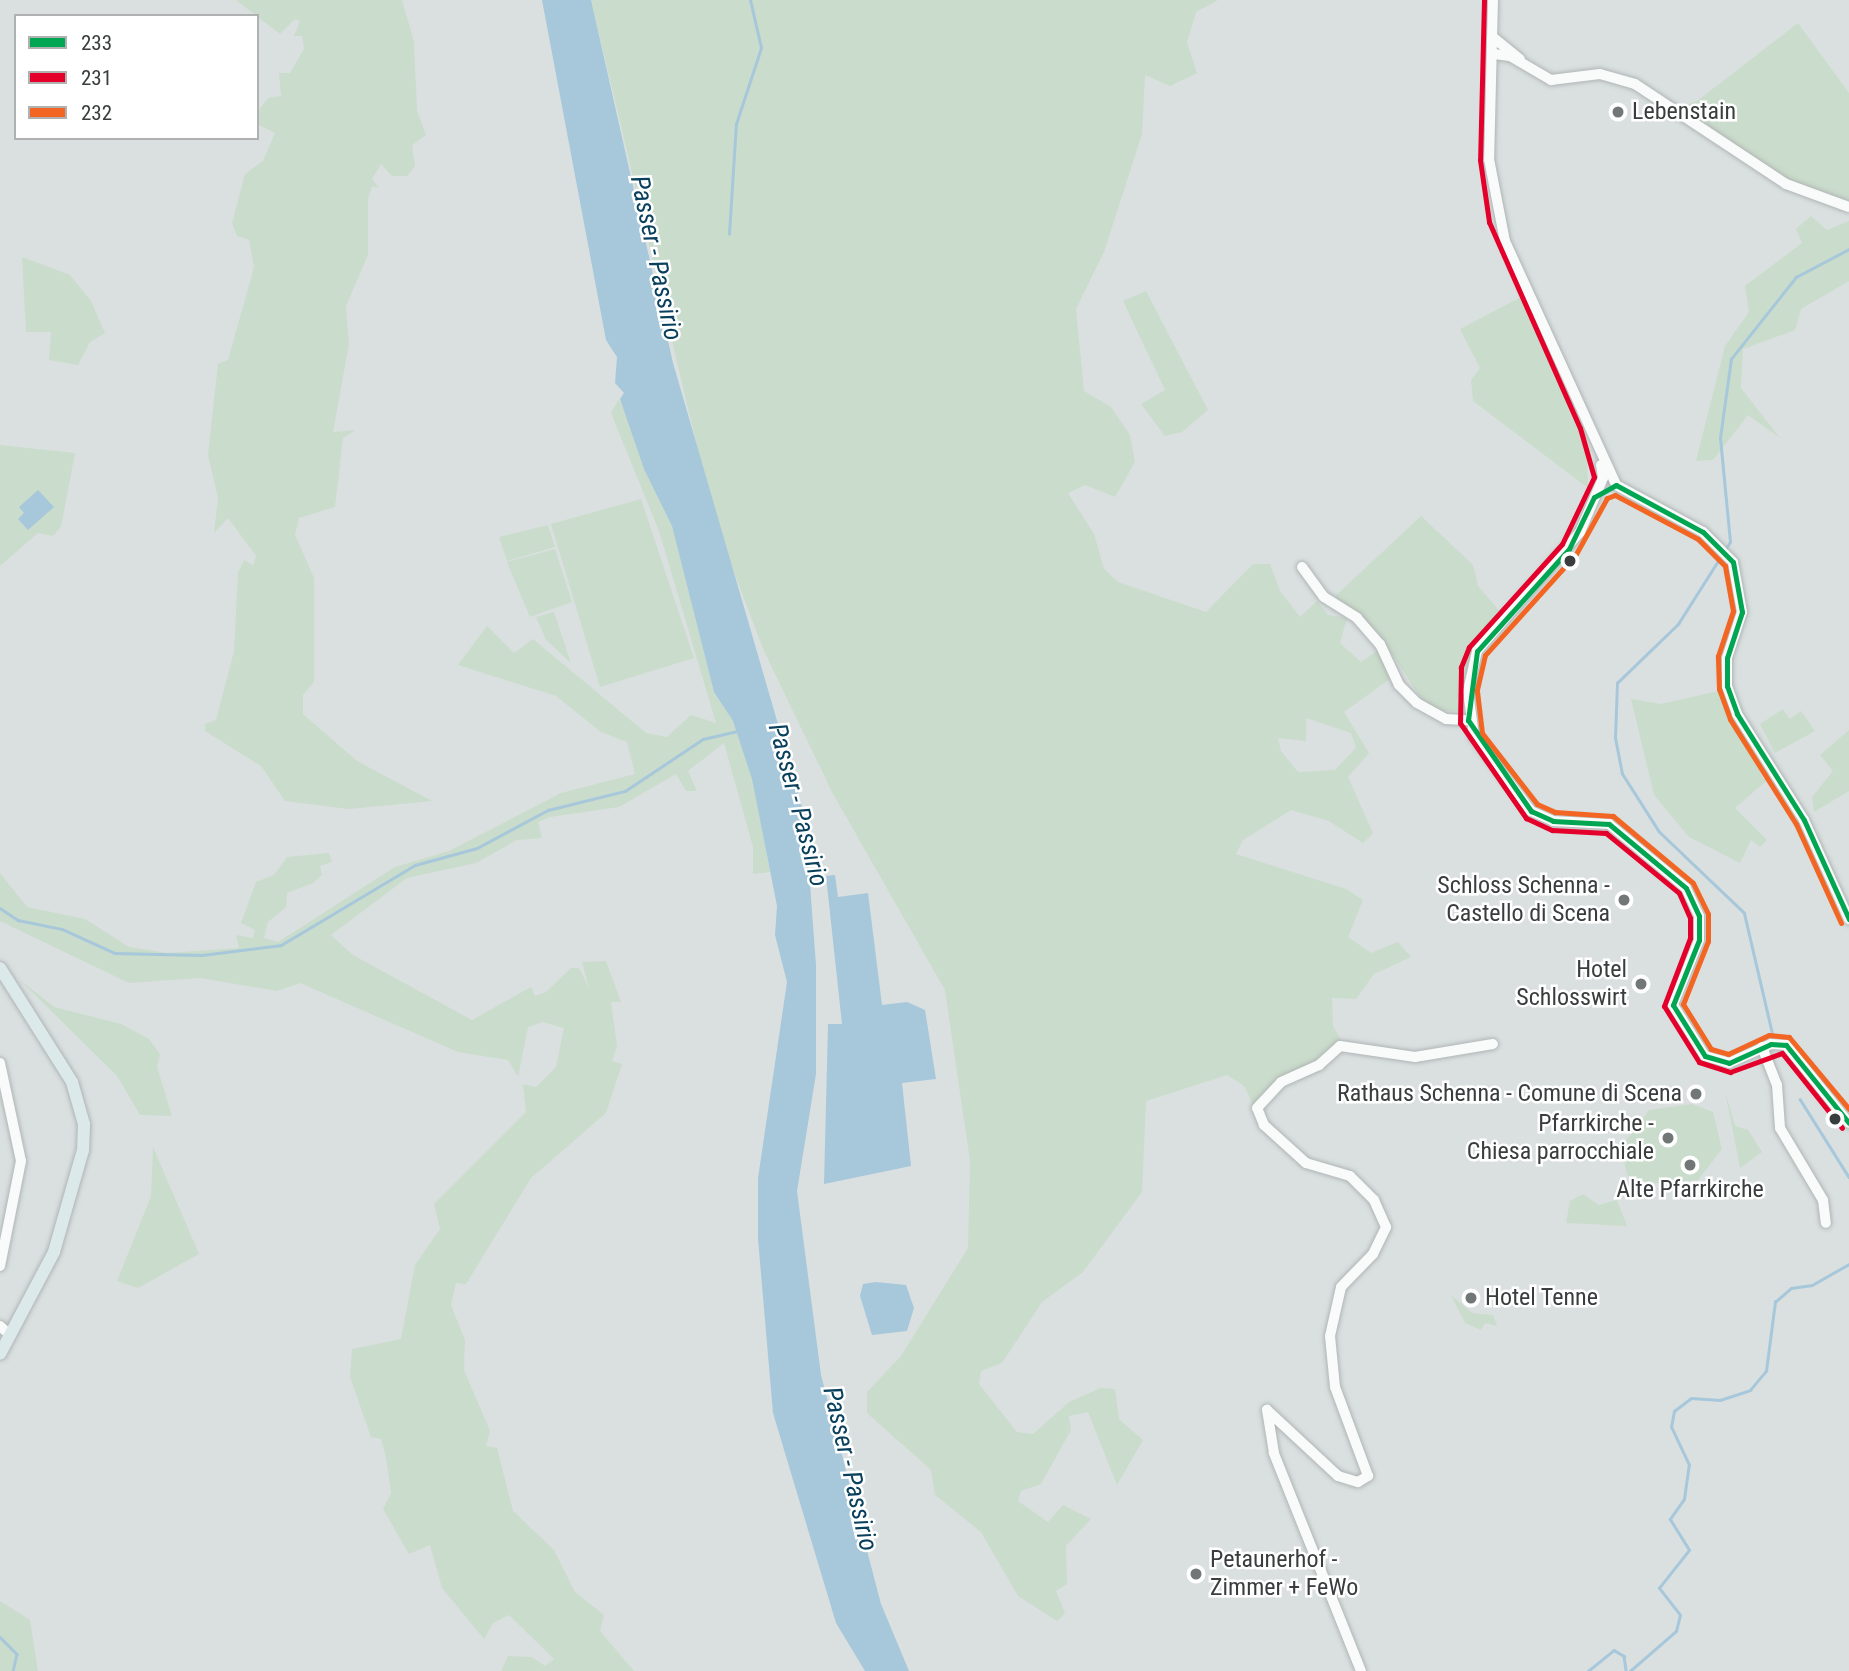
<!DOCTYPE html>
<html>
<head>
<meta charset="utf-8">
<style>
  body { margin:0 }
  #map { position:relative; width:1849px; height:1671px; overflow:hidden; background:#dae0e0; font-family:"Roboto Condensed",sans-serif }
  div>[style] { position:absolute }
  .green>* { inset:0; background:#cadccb }
  .water>* { inset:0; background:#a7c7db }
  .stream>* { height:2.5px; margin:-1.25px; padding:0 1.25px; transform-origin:1.25px; border-radius:1.25px; background:#a7c7db }
  .roads { filter:drop-shadow(0 0 2px #b0b5b5) drop-shadow(0 0 2px #b0b5b5) }
  .minor>* { height:10px; margin:-5px; padding:0 5px; transform-origin:5px; border-radius:5px; background:#f9fafa }
  .major>* { height:12px; margin:-6px; padding:0 6px; transform-origin:6px; border-radius:6px; background:#dce9eb }
  .bus-1>* { height:5px; margin:-2.5px; padding:0 2.5px; transform-origin:2.5px; border-radius:2.5px; background:#00a651 }
  .bus-2>* { height:5px; margin:-2.5px; padding:0 2.5px; transform-origin:2.5px; border-radius:2.5px; background:#e4002b }
  .bus-3>* { height:5px; margin:-2.5px; padding:0 2.5px; transform-origin:2.5px; border-radius:2.5px; background:#f26522 }
  .dots>* { width:19px; height:19px; translate:-50% -50%; box-sizing:border-box; border:4px solid #fff; border-radius:50% }
  span { translate:-50% -50%; white-space:nowrap; text-align:center; line-height:1.15; -webkit-text-stroke:5px #fff; paint-order:stroke }
  .poi-label { font-size:24px; color:#393d3d }
  .left { translate:0 -50%; text-align:left }
  .right { translate:-100% -50%; text-align:right }
  .water-label { font-size:26px; color:#08405d; font-style:italic }
  .legend { position:absolute; left:14px; top:14px; width:245px; height:126px; box-sizing:border-box; background:#fff; border:2px solid #b0b1b1; margin:0; padding:9px 12px; list-style:none; font-size:21px; color:#393d3d }
  .legend li { display:flex; align-items:center; gap:14px; height:35px }
  .legend b { width:35px; border:2px solid #b0b1b1 }
</style>
</head>
<body>
<div id="map">
  <div class="green">
    <i style="clip-path:polygon(236px 0,402px 0,414px 42px,417px 111px,426px 135px,412px 145px,415px 166px,407px 176px,392px 176px,381px 164px,372px 179px,379px 188px,372px 186px,368px 199px,368px 255px,346px 306px,349px 344px,333px 432px,356px 430px,343px 438px,335px 507px,299px 518px,295px 535px,314px 578px,314px 682px,303px 695px,303px 714px,357px 761px,432px 801px,349px 809px,285px 801px,261px 766px,205px 731px,205px 724px,216px 720px,234px 651px,238px 573px,244px 560px,253px 565px,256px 556px,228px 518px,214px 533px,218px 498px,208px 455px,218px 364px,228px 360px,254px 267px,249px 240px,237px 236px,232px 223px,245px 174px,263px 161px,275px 133px,257px 124px,257px 112px,268px 98px,281px 96px,279px 73px,290px 73px,304px 49px,302px 36px,294px 36px,300px 21px,295px 19px,280px 34px)"></i>
    <i style="clip-path:polygon(evenodd,591px 0,1218px 0,1196px 12px,1187px 42px,1197px 73px,1170px 86px,1145px 75px,1142px 134px,1104px 252px,1076px 309px,1084px 391px,1111px 407px,1130px 435px,1135px 462px,1115px 497px,1085px 485px,1068px 493px,1094px 534px,1104px 569px,1118px 582px,1206px 612px,1253px 564px,1270px 564px,1280px 591px,1300px 617px,1317px 601px,1328px 615px,1347px 618px,1340px 643px,1361px 662px,1377px 651px,1391px 678px,1344px 712px,1369px 753px,1348px 777px,1373px 833px,1363px 843px,1329px 821px,1291px 810px,1243px 840px,1236px 854px,1346px 889px,1363px 900px,1348px 937px,1371px 953px,1398px 942px,1411px 957px,1374px 974px,1356px 999px,1332px 998px,1333px 1026px,1344px 1045px,1281px 1082px,1258px 1115px,1244px 1086px,1227px 1075px,1146px 1101px,1142px 1192px,1083px 1272px,1042px 1302px,1002px 1363px,981px 1371px,979px 1384px,1017px 1432px,1033px 1434px,1069px 1402px,1101px 1388px,1115px 1389px,1119px 1419px,1143px 1440px,1117px 1485px,1088px 1412px,1069px 1416px,1071px 1430px,1041px 1484px,1021px 1491px,1018px 1501px,1048px 1522px,1063px 1505px,1091px 1519px,1066px 1546px,1067px 1584px,1056px 1591px,1065px 1613px,1057px 1621px,1018px 1596px,981px 1532px,935px 1495px,931px 1470px,867px 1413px,867px 1392px,901px 1356px,968px 1248px,970px 1161px,945px 990px,832px 792px,764px 651px,715px 522px,591px 0,1306px 718px,1351px 733px,1356px 748px,1335px 770px,1298px 772px,1281px 751px,1278px 738px,1306px 741px,1306px 718px)"></i>
    <i style="clip-path:polygon(1798px 23px,1849px 93px,1849px 207px,1807px 195px,1678px 108px,1697px 101px)"></i>
    <i style="clip-path:polygon(1811px 216px,1827px 230px,1849px 221px,1849px 281px,1801px 309px,1795px 330px,1743px 349px,1741px 388px,1780px 438px,1748px 415px,1713px 460px,1696px 461px,1725px 346px,1749px 312px,1745px 286px,1802px 243px,1796px 229px)"></i>
    <i style="clip-path:polygon(22px 257px,70px 275px,91px 301px,105px 333px,90px 342px,78px 365px,49px 360px,51px 332px,26px 332px)"></i>
    <i style="clip-path:polygon(1146px 291px,1208px 410px,1182px 432px,1165px 436px,1141px 404px,1165px 390px,1123px 301px)"></i>
    <i style="clip-path:polygon(1523px 296px,1586px 433px,1588px 488px,1473px 401px,1471px 380px,1480px 368px,1460px 329px)"></i>
    <i style="clip-path:polygon(619px 399px,672px 525px,714px 692px,733px 721px,753px 779px,770px 872px,753px 874px,753px 847px,724px 743px,688px 771px,697px 791px,686px 791px,676px 774px,619px 807px,550px 817px,538px 822px,542px 838px,517px 840px,476px 863px,407px 878px,331px 935px,353px 955px,472px 1020px,531px 987px,535px 996px,546px 992px,571px 968px,579px 968px,589px 988px,582px 962px,606px 961px,621px 1002px,611px 1002px,617px 1046px,612px 1061px,622px 1064px,606px 1113px,531px 1178px,466px 1284px,456px 1283px,451px 1305px,465px 1340px,464px 1370px,490px 1431px,486px 1446px,497px 1448px,513px 1511px,554px 1550px,575px 1592px,604px 1615px,600px 1631px,634px 1671px,501px 1671px,508px 1656px,532px 1657px,545px 1666px,554px 1659px,509px 1615px,493px 1623px,484px 1639px,442px 1588px,430px 1545px,409px 1554px,383px 1509px,391px 1493px,386px 1457px,381px 1439px,371px 1437px,350px 1377px,352px 1349px,401px 1339px,415px 1265px,440px 1229px,434px 1204px,526px 1112px,523px 1084px,536px 1087px,556px 1067px,564px 1028px,543px 1022px,528px 1027px,518px 1077px,508px 1060px,458px 1052px,300px 983px,277px 991px,200px 978px,129px 983px,0 921px,0 873px,27px 907px,85px 919px,129px 947px,167px 953px,239px 948px,236px 935px,253px 938px,255px 930px,241px 923px,256px 882px,274px 875px,287px 857px,329px 853px,332px 862px,320px 866px,322px 875px,313px 883px,287px 893px,286px 907px,268px 922px,264px 938px,278px 942px,395px 867px,449px 851px,561px 793px,635px 774px,627px 742px,601px 732px,556px 696px,458px 665px,487px 626px,514px 653px,533px 639px,646px 733px,667px 737px,691px 715px,716px 723px,659px 531px,611px 413px)"></i>
    <i style="clip-path:polygon(0 445px,75px 453px,61px 527px,53px 536px,38px 533px,0 566px)"></i>
    <i style="clip-path:polygon(641px 499px,694px 658px,600px 687px,551px 524px)"></i>
    <i style="clip-path:polygon(1421px 516px,1473px 565px,1478px 586px,1502px 614px,1473px 646px,1460px 711px,1438px 711px,1421px 698px,1378px 633px,1332px 599px)"></i>
    <i style="clip-path:polygon(548px 525px,555px 547px,507px 561px,499px 537px)"></i>
    <i style="clip-path:polygon(555px 549px,572px 602px,530px 617px,507px 562px)"></i>
    <i style="clip-path:polygon(554px 612px,571px 663px,546px 640px,536px 617px)"></i>
    <i style="clip-path:polygon(1723px 690px,1763px 779px,1771px 777px,1735px 808px,1767px 840px,1760px 847px,1751px 840px,1740px 863px,1689px 837px,1654px 795px,1631px 699px,1661px 704px)"></i>
    <i style="clip-path:polygon(1783px 709px,1790px 719px,1801px 711px,1815px 731px,1775px 753px,1760px 724px)"></i>
    <i style="clip-path:polygon(1849px 730px,1849px 791px,1814px 812px,1812px 797px,1833px 771px,1820px 755px)"></i>
    <i style="clip-path:polygon(20px 980px,54px 1007px,121px 1024px,149px 1039px,160px 1054px,157px 1067px,172px 1116px,140px 1115px,117px 1076px)"></i>
    <i style="clip-path:polygon(1725px 1091px,1735px 1126px,1748px 1130px,1762px 1152px,1740px 1168px)"></i>
    <i style="clip-path:polygon(1692px 1104px,1713px 1112px,1722px 1149px,1698px 1180px,1644px 1184px,1627px 1175px,1621px 1147px,1649px 1110px)"></i>
    <i style="clip-path:polygon(153px 1147px,199px 1254px,138px 1288px,117px 1281px,151px 1196px)"></i>
    <i style="clip-path:polygon(1583px 1194px,1599px 1205px,1617px 1200px,1627px 1226px,1566px 1223px,1570px 1201px)"></i>
    <i style="clip-path:polygon(1451px 1295px,1472px 1313px,1493px 1315px,1497px 1326px,1485px 1323px,1481px 1330px,1465px 1323px)"></i>
    <i style="clip-path:polygon(0 1601px,30px 1620px,38px 1671px,0 1671px)"></i>
  </div>
  <div class="water">
    <i style="clip-path:polygon(542px 0,591px 0,673px 363px,805px 817px,816px 965px,816px 1074px,797px 1191px,821px 1375px,881px 1604px,909px 1671px,865px 1671px,836px 1623px,773px 1413px,758px 1239px,758px 1178px,787px 982px,775px 935px,777px 906px,752px 779px,733px 721px,714px 692px,672px 526px,644px 469px,620px 399px,624px 393px,615px 383px,617px 357px,606px 340px)"></i>
    <i style="clip-path:polygon(38px 490px,54px 507px,28px 530px,18px 519px,24px 513px,19px 507px)"></i>
    <i style="clip-path:polygon(835px 875px,838px 897px,868px 893px,882px 1005px,907px 1002px,925px 1010px,936px 1079px,902px 1083px,911px 1166px,824px 1184px,828px 1024px,842px 1024px,826px 876px)"></i>
    <i style="clip-path:polygon(876px 1282px,906px 1285px,914px 1308px,907px 1331px,872px 1335px,860px 1296px,863px 1284px)"></i>
  </div>
  <div class="stream">
    <i style="left:729px;top:234px;width:110px;rotate:-86.4deg"></i>
    <i style="left:736px;top:124px;width:80px;rotate:-71.8deg"></i>
    <i style="left:761px;top:48px;width:49px;rotate:-102.9deg"></i>
    <i style="left:0;top:908px;width:22px;rotate:34deg"></i>
    <i style="left:18px;top:920px;width:45px;rotate:11.6deg"></i>
    <i style="left:62px;top:929px;width:58px;rotate:24.4deg"></i>
    <i style="left:115px;top:953px;width:87px;rotate:1.3deg"></i>
    <i style="left:202px;top:955px;width:80px;rotate:-7.2deg"></i>
    <i style="left:281px;top:945px;width:156px;rotate:-30.8deg"></i>
    <i style="left:415px;top:865px;width:64px;rotate:-15.3deg"></i>
    <i style="left:477px;top:848px;width:81px;rotate:-28.2deg"></i>
    <i style="left:548px;top:810px;width:79px;rotate:-13.9deg"></i>
    <i style="left:625px;top:791px;width:94px;rotate:-33.7deg"></i>
    <i style="left:703px;top:739px;width:36px;rotate:-13deg"></i>
    <i style="left:1773px;top:1038px;width:128px;rotate:-103.1deg"></i>
    <i style="left:1744px;top:913px;width:117px;rotate:-136.4deg"></i>
    <i style="left:1659px;top:832px;width:69px;rotate:-122.5deg"></i>
    <i style="left:1622px;top:774px;width:37px;rotate:-101deg"></i>
    <i style="left:1615px;top:738px;width:55px;rotate:-87.9deg"></i>
    <i style="left:1617px;top:683px;width:85px;rotate:-44deg"></i>
    <i style="left:1678px;top:624px;width:97px;rotate:-57.6deg"></i>
    <i style="left:1730px;top:542px;width:104px;rotate:-95.5deg"></i>
    <i style="left:1720px;top:438px;width:80px;rotate:-82.1deg"></i>
    <i style="left:1731px;top:359px;width:105px;rotate:-51.6deg"></i>
    <i style="left:1796px;top:277px;width:60px;rotate:-27.8deg"></i>
    <i style="left:1800px;top:1099px;width:92px;rotate:57.9deg"></i>
    <i style="left:0;top:1637px;width:24px;rotate:45deg"></i>
    <i style="left:17px;top:1654px;width:17px;rotate:103deg"></i>
    <i style="left:1588px;top:1671px;width:33px;rotate:-39deg"></i>
    <i style="left:1614px;top:1650px;width:12px;rotate:31deg"></i>
    <i style="left:1624px;top:1656px;width:15px;rotate:82deg"></i>
    <i style="left:1630px;top:1671px;width:61px;rotate:-41deg"></i>
    <i style="left:1676px;top:1631px;width:16px;rotate:-76deg"></i>
    <i style="left:1680px;top:1615px;width:34px;rotate:-128deg"></i>
    <i style="left:1659px;top:1588px;width:48px;rotate:-51.7deg"></i>
    <i style="left:1689px;top:1550px;width:36px;rotate:-122deg"></i>
    <i style="left:1670px;top:1519px;width:24px;rotate:-55deg"></i>
    <i style="left:1684px;top:1499px;width:34px;rotate:-82deg"></i>
    <i style="left:1689px;top:1465px;width:42px;rotate:-115.3deg"></i>
    <i style="left:1671px;top:1427px;width:16px;rotate:-79deg"></i>
    <i style="left:1674px;top:1411px;width:21px;rotate:-37deg"></i>
    <i style="left:1691px;top:1398px;width:29px;rotate:4deg"></i>
    <i style="left:1720px;top:1400px;width:32px;rotate:-18deg"></i>
    <i style="left:1750px;top:1390px;width:25px;rotate:-50deg"></i>
    <i style="left:1766px;top:1371px;width:70px;rotate:-82.6deg"></i>
    <i style="left:1775px;top:1302px;width:21px;rotate:-41deg"></i>
    <i style="left:1791px;top:1288px;width:21px;rotate:-8deg"></i>
    <i style="left:1812px;top:1285px;width:43px;rotate:-29.6deg"></i>
  </div>
  <div class="roads">
    <div class="minor">
      <i style="left:1493px;top:0;width:159px;rotate:91.4deg"></i>
      <i style="left:1489px;top:159px;width:84px;rotate:79deg"></i>
      <i style="left:1505px;top:241px;width:268px;rotate:65.5deg"></i>
      <i style="left:1616px;top:485px;width:99px;rotate:28.4deg"></i>
      <i style="left:1703px;top:532px;width:42px;rotate:45deg"></i>
      <i style="left:1733px;top:562px;width:51px;rotate:79.8deg"></i>
      <i style="left:1742px;top:612px;width:48px;rotate:108.1deg"></i>
      <i style="left:1727px;top:658px;width:28px;rotate:90deg"></i>
      <i style="left:1727px;top:686px;width:30px;rotate:70deg"></i>
      <i style="left:1737px;top:714px;width:125px;rotate:57.7deg"></i>
      <i style="left:1804px;top:820px;width:109px;rotate:65.6deg"></i>
      <i style="left:1495px;top:39px;width:32px;rotate:39deg"></i>
      <i style="left:1494px;top:54px;width:16px;rotate:7deg"></i>
      <i style="left:1510px;top:56px;width:48px;rotate:30.3deg"></i>
      <i style="left:1551px;top:80px;width:49px;rotate:-7deg"></i>
      <i style="left:1600px;top:74px;width:36px;rotate:16deg"></i>
      <i style="left:1635px;top:84px;width:181px;rotate:33.5deg"></i>
      <i style="left:1786px;top:184px;width:67px;rotate:20.1deg"></i>
      <i style="left:1601px;top:465px;width:13px;rotate:81deg"></i>
      <i style="left:1603px;top:478px;width:59px;rotate:113.1deg"></i>
      <i style="left:1580px;top:532px;width:157px;rotate:130.9deg"></i>
      <i style="left:1477px;top:651px;width:41px;rotate:102.7deg"></i>
      <i style="left:1468px;top:691px;width:45px;rotate:82.4deg"></i>
      <i style="left:1474px;top:736px;width:94px;rotate:52.8deg"></i>
      <i style="left:1531px;top:811px;width:24px;rotate:24deg"></i>
      <i style="left:1553px;top:821px;width:56px;rotate:3.1deg"></i>
      <i style="left:1609px;top:824px;width:100px;rotate:39.7deg"></i>
      <i style="left:1686px;top:888px;width:31px;rotate:65deg"></i>
      <i style="left:1699px;top:916px;width:24px;rotate:90deg"></i>
      <i style="left:1699px;top:940px;width:70px;rotate:111.8deg"></i>
      <i style="left:1673px;top:1005px;width:60px;rotate:57.9deg"></i>
      <i style="left:1705px;top:1056px;width:25px;rotate:16deg"></i>
      <i style="left:1729px;top:1063px;width:46px;rotate:-24.3deg"></i>
      <i style="left:1771px;top:1044px;width:15px;rotate:4deg"></i>
      <i style="left:1786px;top:1045px;width:100px;rotate:51.1deg"></i>
      <i style="left:1302px;top:567px;width:37px;rotate:54deg"></i>
      <i style="left:1324px;top:597px;width:39px;rotate:32deg"></i>
      <i style="left:1357px;top:618px;width:35px;rotate:49deg"></i>
      <i style="left:1380px;top:644px;width:45px;rotate:65.1deg"></i>
      <i style="left:1399px;top:685px;width:25px;rotate:45deg"></i>
      <i style="left:1417px;top:703px;width:33px;rotate:29deg"></i>
      <i style="left:1446px;top:719px;width:22px;rotate:3deg"></i>
      <i style="left:1762px;top:1047px;width:41px;rotate:68.5deg"></i>
      <i style="left:1777px;top:1085px;width:43px;rotate:86deg"></i>
      <i style="left:1780px;top:1128px;width:84px;rotate:59.2deg"></i>
      <i style="left:1823px;top:1200px;width:23px;rotate:83deg"></i>
      <i style="left:0;top:1063px;width:100px;rotate:77.9deg"></i>
      <i style="left:21px;top:1161px;width:107px;rotate:101.3deg"></i>
      <i style="left:0;top:1326px;width:12px;rotate:42deg"></i>
      <i style="left:1361px;top:1671px;width:235px;rotate:-111.8deg"></i>
      <i style="left:1274px;top:1453px;width:44px;rotate:-99.2deg"></i>
      <i style="left:1267px;top:1410px;width:97px;rotate:42.9deg"></i>
      <i style="left:1338px;top:1476px;width:21px;rotate:17deg"></i>
      <i style="left:1358px;top:1482px;width:12px;rotate:-31deg"></i>
      <i style="left:1368px;top:1476px;width:95px;rotate:-110.3deg"></i>
      <i style="left:1335px;top:1387px;width:51px;rotate:-95.6deg"></i>
      <i style="left:1330px;top:1336px;width:50px;rotate:-77.3deg"></i>
      <i style="left:1341px;top:1287px;width:46px;rotate:-45.9deg"></i>
      <i style="left:1373px;top:1254px;width:30px;rotate:-64deg"></i>
      <i style="left:1386px;top:1227px;width:30px;rotate:-114deg"></i>
      <i style="left:1374px;top:1200px;width:34px;rotate:-135deg"></i>
      <i style="left:1350px;top:1176px;width:46px;rotate:-163.5deg"></i>
      <i style="left:1306px;top:1163px;width:57px;rotate:-137.9deg"></i>
      <i style="left:1264px;top:1125px;width:18px;rotate:-112deg"></i>
      <i style="left:1257px;top:1108px;width:35px;rotate:-47deg"></i>
      <i style="left:1281px;top:1082px;width:42px;rotate:-24.1deg"></i>
      <i style="left:1319px;top:1065px;width:28px;rotate:-42deg"></i>
      <i style="left:1340px;top:1046px;width:76px;rotate:8.3deg"></i>
      <i style="left:1415px;top:1057px;width:79px;rotate:-9.5deg"></i>
    </div>
    <div class="major">
      <i style="left:0;top:968px;width:135px;rotate:57.7deg"></i>
      <i style="left:72px;top:1082px;width:44px;rotate:74.1deg"></i>
      <i style="left:84px;top:1124px;width:26px;rotate:92deg"></i>
      <i style="left:83px;top:1150px;width:106px;rotate:105.9deg"></i>
      <i style="left:54px;top:1252px;width:115px;rotate:117.9deg"></i>
    </div>
  </div>
  <div class="bus-1">
    <i style="left:1616px;top:485px;width:25px;rotate:151deg"></i>
    <i style="left:1594px;top:497px;width:58px;rotate:115.7deg"></i>
    <i style="left:1569px;top:549px;width:137px;rotate:132deg"></i>
    <i style="left:1477px;top:651px;width:70px;rotate:97.4deg"></i>
    <i style="left:1468px;top:720px;width:111px;rotate:55.3deg"></i>
    <i style="left:1531px;top:811px;width:24px;rotate:24deg"></i>
    <i style="left:1553px;top:821px;width:56px;rotate:3.1deg"></i>
    <i style="left:1609px;top:824px;width:100px;rotate:39.7deg"></i>
    <i style="left:1686px;top:888px;width:31px;rotate:65deg"></i>
    <i style="left:1699px;top:916px;width:24px;rotate:90deg"></i>
    <i style="left:1699px;top:940px;width:70px;rotate:111.8deg"></i>
    <i style="left:1673px;top:1005px;width:60px;rotate:57.9deg"></i>
    <i style="left:1705px;top:1056px;width:25px;rotate:16deg"></i>
    <i style="left:1729px;top:1063px;width:46px;rotate:-24.3deg"></i>
    <i style="left:1771px;top:1044px;width:15px;rotate:4deg"></i>
    <i style="left:1786px;top:1045px;width:100px;rotate:51.1deg"></i>
    <i style="left:1616px;top:485px;width:99px;rotate:28.4deg"></i>
    <i style="left:1703px;top:532px;width:42px;rotate:45deg"></i>
    <i style="left:1733px;top:562px;width:51px;rotate:79.8deg"></i>
    <i style="left:1742px;top:612px;width:48px;rotate:108.1deg"></i>
    <i style="left:1727px;top:658px;width:28px;rotate:90deg"></i>
    <i style="left:1727px;top:686px;width:30px;rotate:70deg"></i>
    <i style="left:1737px;top:714px;width:125px;rotate:57.7deg"></i>
    <i style="left:1804px;top:820px;width:109px;rotate:65.6deg"></i>
  </div>
  <div class="bus-2">
    <i style="left:1484px;top:0;width:160px;rotate:91.4deg"></i>
    <i style="left:1480px;top:160px;width:63px;rotate:81.7deg"></i>
    <i style="left:1489px;top:222px;width:225px;rotate:66.2deg"></i>
    <i style="left:1580px;top:428px;width:51px;rotate:74.1deg"></i>
    <i style="left:1594px;top:477px;width:74px;rotate:115.5deg"></i>
    <i style="left:1562px;top:544px;width:139px;rotate:132.1deg"></i>
    <i style="left:1469px;top:647px;width:22px;rotate:112deg"></i>
    <i style="left:1461px;top:667px;width:56px;rotate:91deg"></i>
    <i style="left:1460px;top:723px;width:116px;rotate:55.2deg"></i>
    <i style="left:1526px;top:818px;width:29px;rotate:25deg"></i>
    <i style="left:1552px;top:830px;width:54px;rotate:3.2deg"></i>
    <i style="left:1606px;top:833px;width:94px;rotate:39.4deg"></i>
    <i style="left:1679px;top:893px;width:27px;rotate:66deg"></i>
    <i style="left:1690px;top:918px;width:20px;rotate:90deg"></i>
    <i style="left:1690px;top:938px;width:73px;rotate:110.9deg"></i>
    <i style="left:1664px;top:1006px;width:66px;rotate:58deg"></i>
    <i style="left:1699px;top:1062px;width:33px;rotate:18deg"></i>
    <i style="left:1730px;top:1072px;width:55px;rotate:-20.1deg"></i>
    <i style="left:1782px;top:1053px;width:96px;rotate:51.3deg"></i>
  </div>
  <div class="bus-3">
    <i style="left:1841px;top:923px;width:109px;rotate:-114.4deg"></i>
    <i style="left:1796px;top:824px;width:124px;rotate:-122.2deg"></i>
    <i style="left:1730px;top:719px;width:32px;rotate:-110deg"></i>
    <i style="left:1719px;top:689px;width:33px;rotate:-92deg"></i>
    <i style="left:1718px;top:656px;width:47px;rotate:-71.6deg"></i>
    <i style="left:1733px;top:611px;width:46px;rotate:-100.1deg"></i>
    <i style="left:1725px;top:566px;width:38px;rotate:-135deg"></i>
    <i style="left:1698px;top:539px;width:94px;rotate:-152.1deg"></i>
    <i style="left:1615px;top:495px;width:9px;rotate:159deg"></i>
    <i style="left:1607px;top:498px;width:64px;rotate:119deg"></i>
    <i style="left:1576px;top:554px;width:136px;rotate:132deg"></i>
    <i style="left:1485px;top:655px;width:37px;rotate:103deg"></i>
    <i style="left:1477px;top:691px;width:42px;rotate:83.2deg"></i>
    <i style="left:1482px;top:733px;width:90px;rotate:52.2deg"></i>
    <i style="left:1537px;top:804px;width:20px;rotate:24deg"></i>
    <i style="left:1555px;top:812px;width:58px;rotate:3.9deg"></i>
    <i style="left:1613px;top:816px;width:104px;rotate:39.9deg"></i>
    <i style="left:1693px;top:883px;width:34px;rotate:64deg"></i>
    <i style="left:1708px;top:914px;width:27px;rotate:90deg"></i>
    <i style="left:1708px;top:941px;width:68px;rotate:111.6deg"></i>
    <i style="left:1683px;top:1004px;width:53px;rotate:58.1deg"></i>
    <i style="left:1711px;top:1049px;width:18px;rotate:16deg"></i>
    <i style="left:1728px;top:1054px;width:45px;rotate:-24.9deg"></i>
    <i style="left:1769px;top:1035px;width:20px;rotate:6deg"></i>
    <i style="left:1789px;top:1037px;width:94px;rotate:50.2deg"></i>
  </div>
  <div class="dots">
    <i style="left:1618px;top:112px;background:#717676"></i>
    <i style="left:1570px;top:561px;background:#393d3d"></i>
    <i style="left:1624px;top:900px;background:#717676"></i>
    <i style="left:1641px;top:984px;background:#717676"></i>
    <i style="left:1696px;top:1094px;background:#717676"></i>
    <i style="left:1835px;top:1119px;background:#393d3d"></i>
    <i style="left:1668px;top:1138px;background:#717676"></i>
    <i style="left:1690px;top:1165px;background:#717676"></i>
    <i style="left:1471px;top:1298px;background:#717676"></i>
    <i style="left:1196px;top:1574px;background:#717676"></i>
  </div>
  <div class="poi-label">
    <span class="left" style="left:1632px;top:112px">Lebenstain</span>
    <span class="right" style="left:1610px;top:900px">Schloss Schenna -<br>Castello di Scena</span>
    <span class="right" style="left:1627px;top:984px">Hotel<br>Schlosswirt</span>
    <span class="right" style="left:1682px;top:1094px">Rathaus Schenna - Comune di Scena</span>
    <span class="right" style="left:1654px;top:1138px">Pfarrkirche -<br>Chiesa parrocchiale</span>
    <span style="left:1690px;top:1190px">Alte Pfarrkirche</span>
    <span class="left" style="left:1485px;top:1298px">Hotel Tenne</span>
    <span class="left" style="left:1210px;top:1574px">Petaunerhof -<br>Zimmer + FeWo</span>
  </div>
  <div class="water-label">
    <span style="left:656px;top:258px;rotate:78deg">Passer - Passirio</span>
    <span style="left:798px;top:805px;rotate:75deg">Passer - Passirio</span>
    <span style="left:850px;top:1469px;rotate:77deg">Passer - Passirio</span>
  </div>
  <ul class="legend">
  <li><b style="height:9px;background:#00a651"></b>233</li>
  <li><b style="height:9px;background:#e4002b"></b>231</li>
  <li><b style="height:9px;background:#f26522"></b>232</li>
  </ul>
</div>
</body>
</html>
